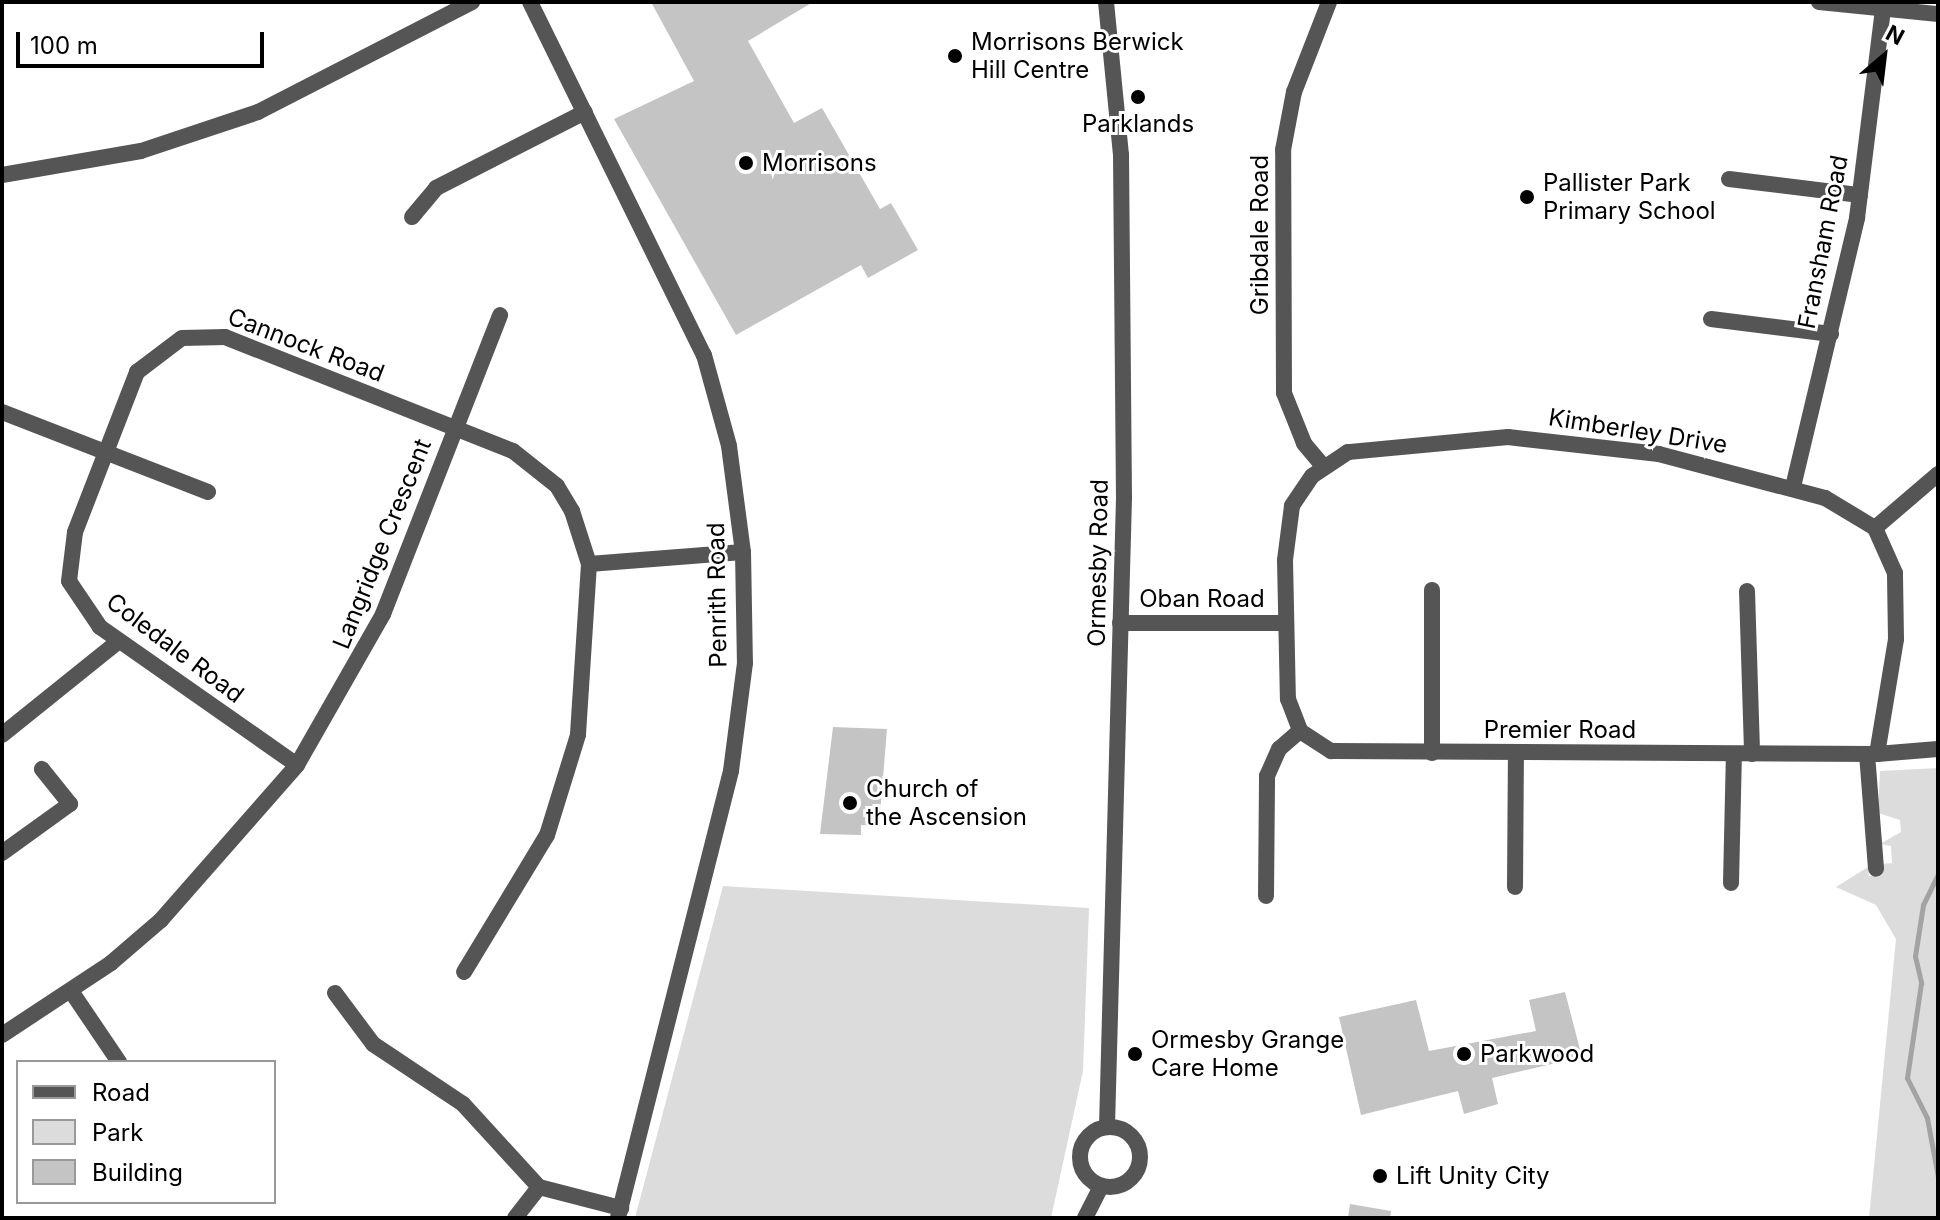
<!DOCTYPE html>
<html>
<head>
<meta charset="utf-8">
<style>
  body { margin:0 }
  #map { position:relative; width:1940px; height:1220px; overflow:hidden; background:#fff; font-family:Inter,sans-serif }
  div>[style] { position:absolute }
  .green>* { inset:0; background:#dcdcdc }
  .stream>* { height:5px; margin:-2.5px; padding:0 2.5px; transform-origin:2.5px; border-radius:2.5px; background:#a3a3a3 }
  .building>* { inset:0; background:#c4c4c4 }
  .minor>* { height:16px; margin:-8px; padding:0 8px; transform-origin:8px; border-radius:8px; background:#555 }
  .tertiary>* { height:16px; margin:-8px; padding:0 8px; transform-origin:8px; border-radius:8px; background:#555 }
  .tertiary>.ring { margin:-8px; padding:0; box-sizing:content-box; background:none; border:16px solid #555; border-radius:50% }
  .dots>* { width:22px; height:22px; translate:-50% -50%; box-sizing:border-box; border:4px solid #fff; border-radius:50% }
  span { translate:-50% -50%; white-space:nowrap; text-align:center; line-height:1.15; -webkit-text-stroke:6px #fff; paint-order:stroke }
  .poi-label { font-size:24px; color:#000 }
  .left { translate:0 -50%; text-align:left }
  .street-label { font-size:24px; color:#000 }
  .frame { position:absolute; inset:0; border:4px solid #000; pointer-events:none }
  .legend { position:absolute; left:16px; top:1060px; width:260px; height:144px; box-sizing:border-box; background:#fff; border:2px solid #999; margin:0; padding:10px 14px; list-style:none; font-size:24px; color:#000 }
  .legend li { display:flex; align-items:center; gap:16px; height:40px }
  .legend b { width:40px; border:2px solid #999 }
  .north { position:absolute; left:1844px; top:16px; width:80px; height:80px; -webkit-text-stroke:6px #fff; paint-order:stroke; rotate:28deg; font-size:22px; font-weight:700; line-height:32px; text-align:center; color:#000 }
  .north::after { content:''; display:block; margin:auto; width:28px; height:36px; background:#000; clip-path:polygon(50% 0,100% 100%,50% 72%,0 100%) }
  .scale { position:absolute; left:16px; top:32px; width:248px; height:36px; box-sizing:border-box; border:4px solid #000; border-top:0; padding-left:10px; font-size:24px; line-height:28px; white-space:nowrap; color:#000; -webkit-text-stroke:6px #fff; paint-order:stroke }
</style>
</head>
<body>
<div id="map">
  <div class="green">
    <i style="clip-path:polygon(1938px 768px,1938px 1218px,1869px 1218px,1896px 939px,1876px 905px,1836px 887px,1868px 867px,1869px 876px,1881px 875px,1881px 864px,1892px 863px,1891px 846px,1880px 844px,1901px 832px,1900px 820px,1878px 813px,1880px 771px)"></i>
    <i style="clip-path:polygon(723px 886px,1089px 908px,1083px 1071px,1051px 1218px,635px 1218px)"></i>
  </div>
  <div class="stream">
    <i style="left:1938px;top:874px;width:34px;rotate:116deg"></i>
    <i style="left:1923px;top:905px;width:52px;rotate:98.9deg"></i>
    <i style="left:1915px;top:956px;width:28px;rotate:77deg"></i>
    <i style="left:1921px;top:983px;width:96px;rotate:98.4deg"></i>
    <i style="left:1907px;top:1078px;width:45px;rotate:63.4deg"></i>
    <i style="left:1927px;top:1118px;width:60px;rotate:79.4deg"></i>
  </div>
  <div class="building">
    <i style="clip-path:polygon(651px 2px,813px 2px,748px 41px,794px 123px,822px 108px,880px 209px,891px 203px,918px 250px,868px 278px,861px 265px,736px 335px,614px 119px,694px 81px)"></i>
    <i style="clip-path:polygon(833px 727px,887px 729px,879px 826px,861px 825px,861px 835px,820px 834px)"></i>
    <i style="clip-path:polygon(1565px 992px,1582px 1057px,1492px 1078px,1498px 1104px,1464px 1114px,1458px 1091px,1361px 1115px,1339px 1017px,1416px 1000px,1429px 1051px,1536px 1031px,1529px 1000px)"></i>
    <i style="clip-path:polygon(1350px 1204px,1391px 1211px,1390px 1218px,1348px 1218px)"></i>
  </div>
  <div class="minor">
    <i style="left:530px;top:2px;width:394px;rotate:63.8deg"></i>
    <i style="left:704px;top:355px;width:94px;rotate:74.6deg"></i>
    <i style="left:729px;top:446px;width:107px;rotate:82.5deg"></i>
    <i style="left:743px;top:552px;width:111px;rotate:89deg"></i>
    <i style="left:745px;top:663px;width:109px;rotate:97.4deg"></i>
    <i style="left:731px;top:771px;width:461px;rotate:104.2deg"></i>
    <i style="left:1819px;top:2px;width:120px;rotate:5.8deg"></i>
    <i style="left:1729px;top:179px;width:132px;rotate:7deg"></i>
    <i style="left:412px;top:217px;width:38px;rotate:-50deg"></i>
    <i style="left:436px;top:188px;width:167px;rotate:-27deg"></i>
    <i style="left:1711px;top:319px;width:121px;rotate:7.1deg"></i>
    <i style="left:2px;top:412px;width:221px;rotate:21.2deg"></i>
    <i style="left:1323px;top:466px;width:30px;rotate:-130deg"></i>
    <i style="left:1304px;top:443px;width:54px;rotate:-111.8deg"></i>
    <i style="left:1284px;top:393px;width:243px;rotate:-90.2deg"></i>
    <i style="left:1283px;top:150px;width:59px;rotate:-79.3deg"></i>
    <i style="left:1294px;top:92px;width:97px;rotate:-68.7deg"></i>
    <i style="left:1793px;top:487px;width:277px;rotate:-76.6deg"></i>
    <i style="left:1857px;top:218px;width:218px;rotate:-82.9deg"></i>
    <i style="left:1875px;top:528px;width:83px;rotate:-40.6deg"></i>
    <i style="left:589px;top:564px;width:154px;rotate:-4.5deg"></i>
    <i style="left:1747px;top:591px;width:163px;rotate:88.2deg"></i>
    <i style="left:1120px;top:623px;width:165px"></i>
    <i style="left:2px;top:735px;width:150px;rotate:-38.8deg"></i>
    <i style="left:1432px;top:753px;width:163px;rotate:-90deg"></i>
    <i style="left:1867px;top:754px;width:115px;rotate:85.5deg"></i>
    <i style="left:1877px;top:754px;width:117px;rotate:-80.6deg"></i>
    <i style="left:1896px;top:639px;width:66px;rotate:-90.9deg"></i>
    <i style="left:1895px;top:573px;width:49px;rotate:-114deg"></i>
    <i style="left:1875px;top:528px;width:58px;rotate:-149deg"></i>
    <i style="left:1825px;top:498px;width:172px;rotate:-165.2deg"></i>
    <i style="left:1659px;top:454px;width:152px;rotate:-173.6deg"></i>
    <i style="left:1508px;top:437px;width:161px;rotate:174.6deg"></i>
    <i style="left:1348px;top:452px;width:43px;rotate:146.3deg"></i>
    <i style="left:1312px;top:476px;width:36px;rotate:124deg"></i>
    <i style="left:1292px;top:506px;width:54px;rotate:97.4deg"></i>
    <i style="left:1285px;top:560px;width:139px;rotate:88.8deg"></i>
    <i style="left:1288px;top:699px;width:34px;rotate:69deg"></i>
    <i style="left:1300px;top:731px;width:37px;rotate:33deg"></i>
    <i style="left:1331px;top:751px;width:546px;rotate:0.31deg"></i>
    <i style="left:1877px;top:754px;width:61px;rotate:-4.7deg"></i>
    <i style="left:297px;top:765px;width:241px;rotate:-145deg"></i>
    <i style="left:100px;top:627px;width:55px;rotate:-124deg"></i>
    <i style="left:69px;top:581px;width:49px;rotate:-83deg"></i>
    <i style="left:75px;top:532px;width:172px;rotate:-68.8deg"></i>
    <i style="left:137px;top:372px;width:56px;rotate:-37.1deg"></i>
    <i style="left:182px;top:338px;width:43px;rotate:-1.3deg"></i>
    <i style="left:225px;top:337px;width:310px;rotate:21.6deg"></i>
    <i style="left:513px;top:451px;width:56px;rotate:38.5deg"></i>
    <i style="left:557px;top:486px;width:29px;rotate:59deg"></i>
    <i style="left:572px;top:511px;width:56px;rotate:72.2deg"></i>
    <i style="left:589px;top:564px;width:171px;rotate:93.7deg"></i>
    <i style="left:578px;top:735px;width:105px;rotate:107.2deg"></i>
    <i style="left:547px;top:835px;width:160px;rotate:121.2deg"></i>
    <i style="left:2px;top:853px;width:84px;rotate:-35.8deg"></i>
    <i style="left:70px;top:804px;width:45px;rotate:-128.7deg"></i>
    <i style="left:1731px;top:883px;width:129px;rotate:-88.7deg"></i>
    <i style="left:1515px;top:887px;width:132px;rotate:-89.6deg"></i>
    <i style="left:1266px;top:896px;width:120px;rotate:-89.5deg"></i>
    <i style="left:1267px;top:776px;width:30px;rotate:-66deg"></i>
    <i style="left:1279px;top:749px;width:28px;rotate:-41deg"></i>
    <i style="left:71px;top:991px;width:86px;rotate:55.9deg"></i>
    <i style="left:335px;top:993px;width:64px;rotate:53.3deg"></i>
    <i style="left:373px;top:1044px;width:108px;rotate:33.7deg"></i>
    <i style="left:463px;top:1104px;width:113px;rotate:47.5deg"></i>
    <i style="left:539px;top:1187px;width:85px;rotate:14.4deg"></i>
    <i style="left:2px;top:1035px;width:131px;rotate:-33.4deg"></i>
    <i style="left:111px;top:963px;width:66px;rotate:-40.7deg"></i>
    <i style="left:161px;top:920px;width:206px;rotate:-48.7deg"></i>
    <i style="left:297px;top:765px;width:174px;rotate:-60.3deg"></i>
    <i style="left:383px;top:614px;width:321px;rotate:-68.6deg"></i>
    <i style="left:515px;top:1218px;width:39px;rotate:-52deg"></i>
  </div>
  <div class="tertiary">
    <i style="left:1106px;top:2px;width:154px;rotate:84.4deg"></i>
    <i style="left:1121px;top:155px;width:343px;rotate:89.5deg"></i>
    <i style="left:1124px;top:498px;width:627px;rotate:91.55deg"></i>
    <i style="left:2px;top:175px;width:141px;rotate:-9.8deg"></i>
    <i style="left:141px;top:151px;width:123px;rotate:-18.4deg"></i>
    <i style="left:258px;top:112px;width:241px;rotate:-27.2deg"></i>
    <i class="ring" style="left:1080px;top:1127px;width:44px;height:44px"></i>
    <i style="left:1085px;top:1218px;width:36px;rotate:-63deg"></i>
  </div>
  <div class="dots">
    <i style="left:955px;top:56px;background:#000"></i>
    <i style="left:1138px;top:97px;background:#000"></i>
    <i style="left:746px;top:163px;background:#000"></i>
    <i style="left:1527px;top:197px;background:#000"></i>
    <i style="left:850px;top:803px;background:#000"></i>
    <i style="left:1135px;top:1054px;background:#000"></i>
    <i style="left:1464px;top:1054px;background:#000"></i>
    <i style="left:1380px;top:1176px;background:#000"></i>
  </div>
  <div class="poi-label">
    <span class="left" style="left:971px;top:56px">Morrisons Berwick<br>Hill Centre</span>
    <span style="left:1138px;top:124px">Parklands</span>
    <span class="left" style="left:762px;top:163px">Morrisons</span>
    <span class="left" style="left:1543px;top:197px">Pallister Park<br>Primary School</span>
    <span class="left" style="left:866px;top:803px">Church of<br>the Ascension</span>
    <span class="left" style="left:1151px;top:1054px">Ormesby Grange<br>Care Home</span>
    <span class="left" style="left:1480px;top:1054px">Parkwood</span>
    <span class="left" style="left:1396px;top:1176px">Lift Unity City</span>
  </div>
  <div class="street-label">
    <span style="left:1260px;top:235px;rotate:-90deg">Gribdale Road</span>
    <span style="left:1823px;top:242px;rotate:-79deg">Fransham Road</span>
    <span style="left:306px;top:345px;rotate:21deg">Cannock Road</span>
    <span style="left:1638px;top:431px;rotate:9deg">Kimberley Drive</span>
    <span style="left:382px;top:544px;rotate:-68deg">Langridge Crescent</span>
    <span style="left:1098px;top:563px;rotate:-89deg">Ormesby Road</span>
    <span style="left:717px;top:595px;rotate:-91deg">Penrith Road</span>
    <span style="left:1202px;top:599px">Oban Road</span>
    <span style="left:175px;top:648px;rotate:37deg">Coledale Road</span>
    <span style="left:1560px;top:730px">Premier Road</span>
  </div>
  <div class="frame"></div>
  <ul class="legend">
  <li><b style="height:10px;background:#555"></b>Road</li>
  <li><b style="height:22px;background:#dcdcdc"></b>Park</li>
  <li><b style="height:22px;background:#c4c4c4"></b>Building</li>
  </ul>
  <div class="north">N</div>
  <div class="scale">100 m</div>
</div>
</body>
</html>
